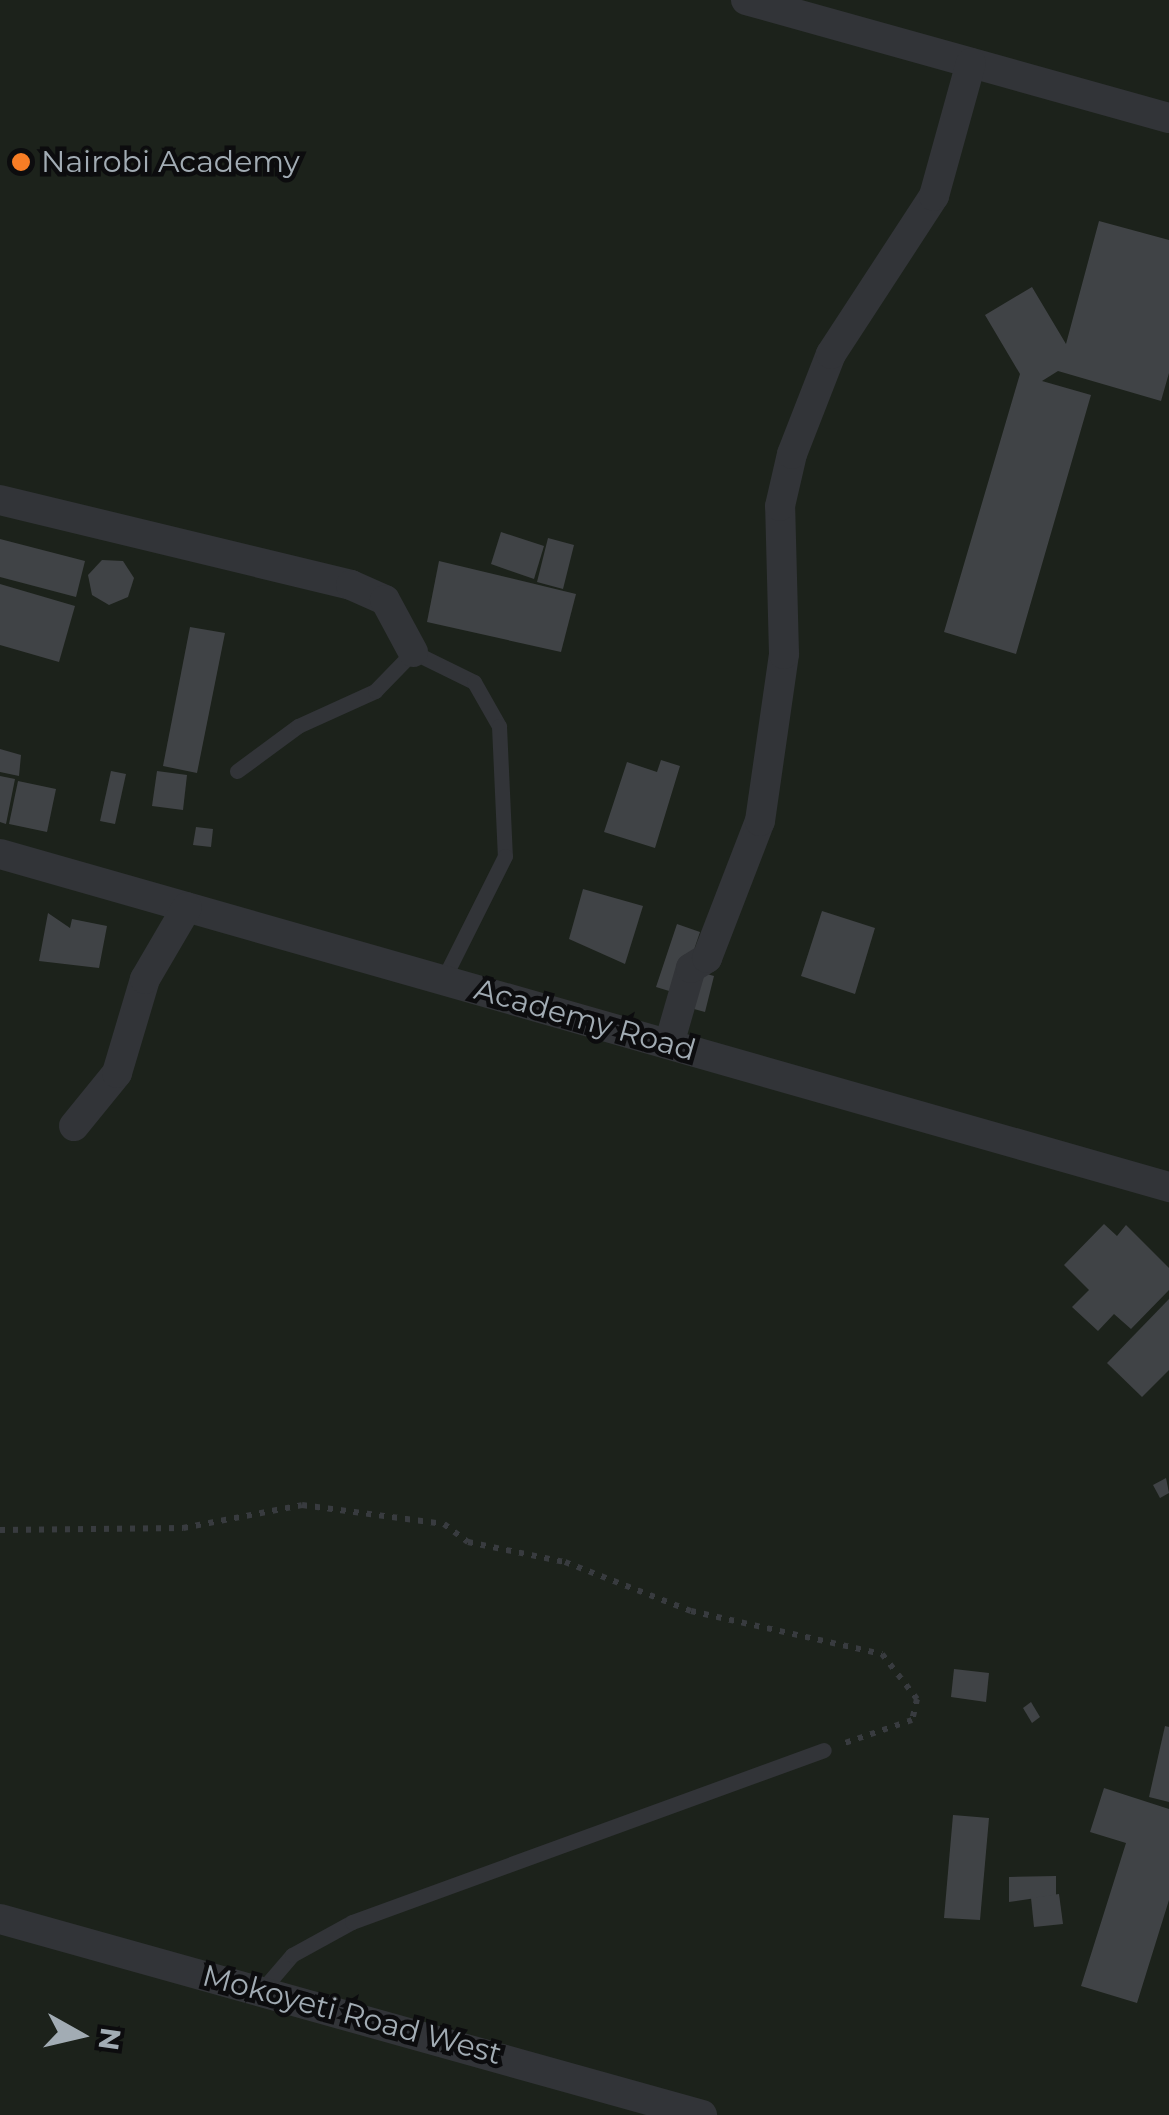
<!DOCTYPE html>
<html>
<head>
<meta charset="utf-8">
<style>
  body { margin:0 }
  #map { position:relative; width:1169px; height:2115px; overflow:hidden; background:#111113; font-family:Montserrat,sans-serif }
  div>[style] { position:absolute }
  .green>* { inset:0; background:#1c221b }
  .building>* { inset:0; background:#404346 }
  .path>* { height:6px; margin-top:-3px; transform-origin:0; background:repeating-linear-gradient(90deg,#383b3f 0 5px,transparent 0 13px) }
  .service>* { height:15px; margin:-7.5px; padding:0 7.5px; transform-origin:7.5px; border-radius:7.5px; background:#323438 }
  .minor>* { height:30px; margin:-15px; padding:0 15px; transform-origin:15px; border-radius:15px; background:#323438 }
  .dots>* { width:28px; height:28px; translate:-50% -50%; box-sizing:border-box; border:5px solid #0c0c0e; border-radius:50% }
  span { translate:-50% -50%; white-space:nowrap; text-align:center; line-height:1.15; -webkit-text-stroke:9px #0c0c0e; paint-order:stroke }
  .poi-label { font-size:30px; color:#a2acb4 }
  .left { translate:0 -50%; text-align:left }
  .street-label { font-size:30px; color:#a2acb4 }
  .north { position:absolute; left:30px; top:1985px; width:100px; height:100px; -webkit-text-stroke:8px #0c0c0e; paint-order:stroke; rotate:98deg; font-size:28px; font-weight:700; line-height:40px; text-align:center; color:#a2acb4 }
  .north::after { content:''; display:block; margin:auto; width:35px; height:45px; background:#a2acb4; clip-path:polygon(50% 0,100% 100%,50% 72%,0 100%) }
</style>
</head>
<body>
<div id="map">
  <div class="green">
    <i style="clip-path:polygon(0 0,1169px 0,1169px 2115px,0 2115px)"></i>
  </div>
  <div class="building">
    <i style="clip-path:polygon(1099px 221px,1169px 240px,1169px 373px,1161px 401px,1058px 371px,1042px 381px,1091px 395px,1016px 654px,944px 632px,1020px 374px,985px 315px,1032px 287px,1066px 344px)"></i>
    <i style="clip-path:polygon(501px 532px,544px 546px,534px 579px,491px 564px)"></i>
    <i style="clip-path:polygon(548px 538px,574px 545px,563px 589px,537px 582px)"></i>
    <i style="clip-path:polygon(0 539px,85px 561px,76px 597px,0 577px)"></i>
    <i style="clip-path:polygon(102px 560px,123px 561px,134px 578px,128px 597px,109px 605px,92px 595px,88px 575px)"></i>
    <i style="clip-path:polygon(439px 561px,576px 594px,561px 652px,427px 622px)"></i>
    <i style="clip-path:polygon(0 584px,75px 606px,59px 662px,0 645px)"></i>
    <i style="clip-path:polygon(190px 627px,225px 633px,197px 773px,163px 766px)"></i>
    <i style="clip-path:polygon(0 749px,21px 755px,19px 776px,0 772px)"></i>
    <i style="clip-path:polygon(661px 760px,680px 766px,655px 848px,604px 832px,627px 762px,657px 772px)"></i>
    <i style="clip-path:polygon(111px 771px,126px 774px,115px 824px,100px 821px)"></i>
    <i style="clip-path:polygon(157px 771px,187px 775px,183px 810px,152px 806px)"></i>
    <i style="clip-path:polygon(0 776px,15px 779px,6px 824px,0 822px)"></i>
    <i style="clip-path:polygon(18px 781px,56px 789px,47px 832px,9px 824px)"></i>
    <i style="clip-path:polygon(196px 827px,213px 829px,211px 847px,193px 845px)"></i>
    <i style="clip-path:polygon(583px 889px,643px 906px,625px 964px,569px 939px)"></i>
    <i style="clip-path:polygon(822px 911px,875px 928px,855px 994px,801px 976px)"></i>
    <i style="clip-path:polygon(48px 913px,70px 928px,72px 919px,107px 926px,99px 968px,39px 961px)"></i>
    <i style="clip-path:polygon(677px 924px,700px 932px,679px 994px,656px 987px)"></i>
    <i style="clip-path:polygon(693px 970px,714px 976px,705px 1012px,683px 1006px)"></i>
    <i style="clip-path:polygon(1104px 1224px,1117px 1236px,1126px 1225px,1169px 1268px,1169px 1290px,1131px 1329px,1114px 1314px,1098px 1331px,1072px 1307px,1089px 1290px,1064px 1265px)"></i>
    <i style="clip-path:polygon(1169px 1299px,1169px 1370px,1142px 1397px,1107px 1363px)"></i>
    <i style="clip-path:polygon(1166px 1478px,1169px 1493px,1160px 1498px,1153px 1485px)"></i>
    <i style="clip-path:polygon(954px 1669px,989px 1673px,986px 1702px,951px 1697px)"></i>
    <i style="clip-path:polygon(1031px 1702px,1040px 1717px,1032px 1723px,1023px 1708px)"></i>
    <i style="clip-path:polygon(1165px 1726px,1169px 1727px,1169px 1802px,1149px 1797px)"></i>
    <i style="clip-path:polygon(1104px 1788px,1169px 1809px,1169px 1900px,1137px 2003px,1081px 1986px,1126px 1843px,1090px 1832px)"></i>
    <i style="clip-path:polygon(953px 1815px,989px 1818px,980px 1920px,944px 1918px)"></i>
    <i style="clip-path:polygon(1056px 1876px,1056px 1895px,1009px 1902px,1009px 1877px)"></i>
    <i style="clip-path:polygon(1059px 1894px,1063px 1924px,1034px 1927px,1031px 1898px)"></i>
  </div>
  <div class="path">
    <i style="left:0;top:1530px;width:183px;rotate:-0.6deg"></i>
    <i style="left:183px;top:1528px;width:121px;rotate:-10.9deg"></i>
    <i style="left:302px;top:1505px;width:143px;rotate:7.6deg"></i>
    <i style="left:444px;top:1524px;width:30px;rotate:37deg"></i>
    <i style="left:468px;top:1542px;width:99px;rotate:11.7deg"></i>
    <i style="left:565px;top:1562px;width:135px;rotate:21.3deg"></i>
    <i style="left:691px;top:1611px;width:196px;rotate:12.7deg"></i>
    <i style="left:882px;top:1654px;width:57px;rotate:52.1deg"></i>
    <i style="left:917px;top:1699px;width:22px;rotate:103deg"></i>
    <i style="left:912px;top:1720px;width:71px;rotate:161.1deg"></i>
  </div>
  <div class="service">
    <i style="left:237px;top:771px;width:76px;rotate:-36.4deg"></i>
    <i style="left:298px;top:726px;width:85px;rotate:-24.4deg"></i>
    <i style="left:375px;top:691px;width:54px;rotate:-45.7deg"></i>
    <i style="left:413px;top:652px;width:68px;rotate:26.2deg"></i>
    <i style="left:474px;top:682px;width:51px;rotate:60.4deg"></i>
    <i style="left:499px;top:726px;width:130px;rotate:87.4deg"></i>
    <i style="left:505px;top:856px;width:139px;rotate:116.6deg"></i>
    <i style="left:262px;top:1990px;width:46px;rotate:-49.4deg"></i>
    <i style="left:292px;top:1955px;width:68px;rotate:-28.8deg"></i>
    <i style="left:352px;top:1922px;width:502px;rotate:-20.02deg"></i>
  </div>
  <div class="minor">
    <i style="left:746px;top:0;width:439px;rotate:15.6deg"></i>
    <i style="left:0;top:500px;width:361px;rotate:13.6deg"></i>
    <i style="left:351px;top:585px;width:37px;rotate:24deg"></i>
    <i style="left:385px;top:600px;width:59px;rotate:61.7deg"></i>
    <i style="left:0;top:854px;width:1216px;rotate:15.9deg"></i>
    <i style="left:669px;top:1044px;width:79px;rotate:-73.9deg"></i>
    <i style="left:691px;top:968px;width:19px;rotate:-32deg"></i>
    <i style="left:707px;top:958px;width:147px;rotate:-68.9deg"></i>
    <i style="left:760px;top:821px;width:169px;rotate:-81.8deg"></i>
    <i style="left:784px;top:654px;width:148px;rotate:-91.5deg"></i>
    <i style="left:780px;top:506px;width:53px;rotate:-77deg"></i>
    <i style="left:792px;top:454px;width:107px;rotate:-68.7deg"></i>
    <i style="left:831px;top:354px;width:189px;rotate:-56.9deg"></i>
    <i style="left:934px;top:196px;width:138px;rotate:-74.5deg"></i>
    <i style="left:74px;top:1126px;width:68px;rotate:-50.9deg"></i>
    <i style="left:117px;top:1073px;width:98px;rotate:-73.4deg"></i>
    <i style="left:145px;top:979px;width:83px;rotate:-59.7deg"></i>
    <i style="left:0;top:1919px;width:729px;rotate:15.6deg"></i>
  </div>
  <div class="dots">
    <i style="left:21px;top:162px;background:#f77d25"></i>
  </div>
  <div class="poi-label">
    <span class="left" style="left:41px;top:162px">Nairobi Academy</span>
  </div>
  <div class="street-label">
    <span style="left:585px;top:1020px;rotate:16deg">Academy Road</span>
    <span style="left:352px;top:2015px;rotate:15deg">Mokoyeti Road West</span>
  </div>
  <div class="north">N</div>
</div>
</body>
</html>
